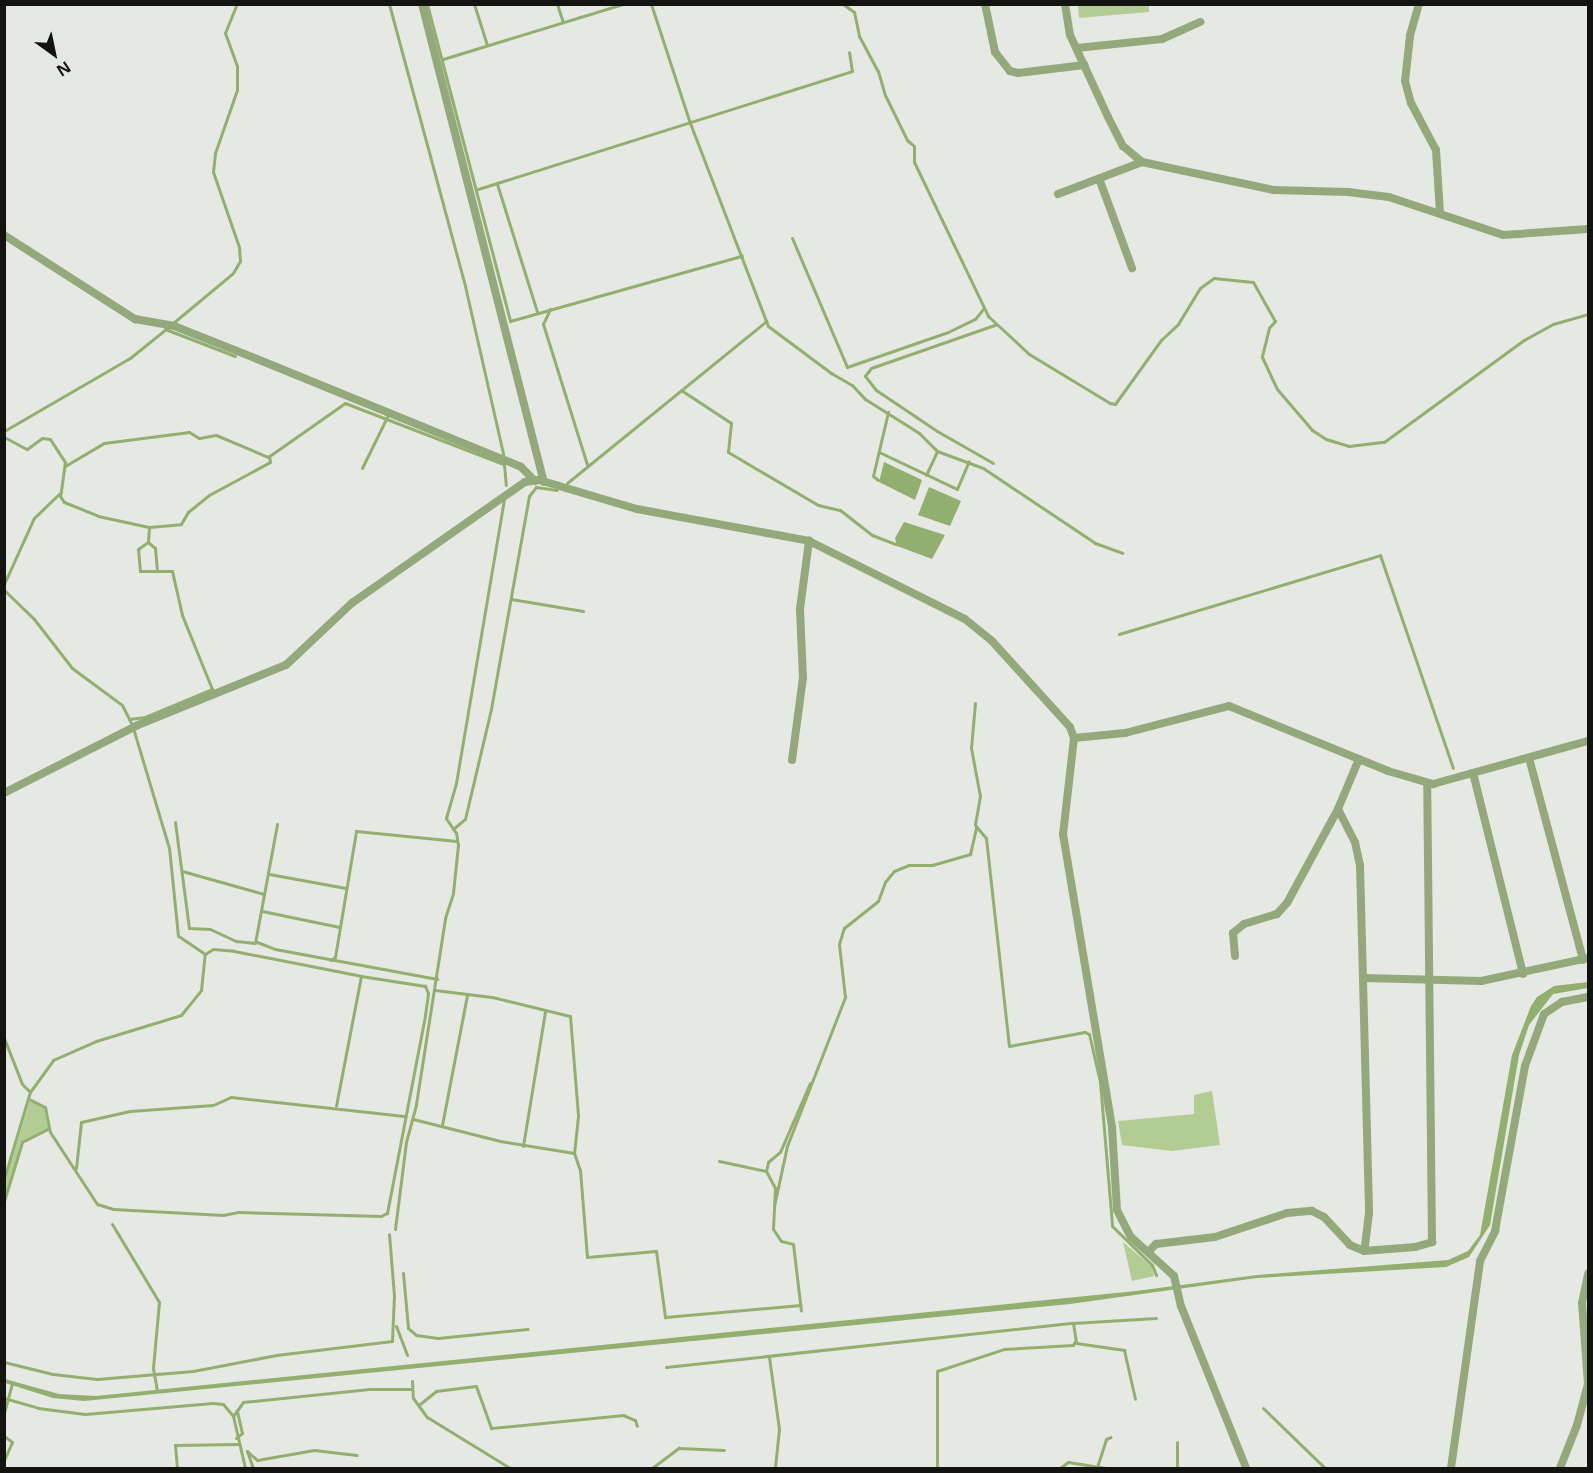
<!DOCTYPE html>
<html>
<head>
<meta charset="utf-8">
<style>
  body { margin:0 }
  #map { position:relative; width:1593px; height:1473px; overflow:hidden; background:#e6e9e3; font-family:"Open Sans",sans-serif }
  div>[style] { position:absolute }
  .green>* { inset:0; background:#b2cc94 }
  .water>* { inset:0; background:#92af6f }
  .stream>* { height:3px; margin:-1.5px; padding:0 1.5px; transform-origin:1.5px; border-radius:1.5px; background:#92af6f }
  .minor>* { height:8px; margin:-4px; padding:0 4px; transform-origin:4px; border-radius:4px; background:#94a97b }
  span { translate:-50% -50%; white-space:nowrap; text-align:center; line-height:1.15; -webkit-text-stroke:5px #e6e9e3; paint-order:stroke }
  .frame { position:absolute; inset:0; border:6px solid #131412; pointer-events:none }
  .north { position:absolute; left:24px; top:24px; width:60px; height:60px; -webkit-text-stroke:4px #e6e9e3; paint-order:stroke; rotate:147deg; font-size:16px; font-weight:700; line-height:24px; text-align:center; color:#131412 }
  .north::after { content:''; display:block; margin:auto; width:21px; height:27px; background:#131412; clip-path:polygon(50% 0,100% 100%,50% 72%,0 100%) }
</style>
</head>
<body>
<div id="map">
  <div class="green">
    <i style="clip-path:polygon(1078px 5px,1149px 5px,1149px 12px,1079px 18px)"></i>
    <i style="clip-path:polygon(1212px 1091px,1220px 1145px,1172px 1151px,1122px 1145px,1118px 1121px,1194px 1114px,1194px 1095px)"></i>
    <i style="clip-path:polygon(30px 1100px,44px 1107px,48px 1128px,21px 1142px,5px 1198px,5px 1183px)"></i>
    <i style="clip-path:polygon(1123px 1242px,1152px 1267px,1154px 1276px,1132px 1281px)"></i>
  </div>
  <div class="water">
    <i style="clip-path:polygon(884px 462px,922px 480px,915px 500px,879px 482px)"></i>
    <i style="clip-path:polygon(929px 487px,961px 501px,950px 526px,918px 515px)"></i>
    <i style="clip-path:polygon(904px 522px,945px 535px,932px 559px,897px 546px,895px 538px)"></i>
    <i style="clip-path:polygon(1588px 982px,1588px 988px,1553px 994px,1529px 1025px,1519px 1055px,1490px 1225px,1469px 1257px,1446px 1267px,1257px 1278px,1070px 1304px,84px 1401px,53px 1398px,5px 1383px,5px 1379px,59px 1394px,96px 1396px,1136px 1291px,1257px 1275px,1448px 1260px,1468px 1251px,1480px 1235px,1512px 1055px,1531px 1006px,1537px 997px,1554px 986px)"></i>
  </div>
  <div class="stream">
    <i style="left:389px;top:4px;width:292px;rotate:74.9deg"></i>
    <i style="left:465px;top:286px;width:171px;rotate:77.2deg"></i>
    <i style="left:503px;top:453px;width:32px;rotate:85deg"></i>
    <i style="left:427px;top:4px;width:328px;rotate:75.3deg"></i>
    <i style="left:510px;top:321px;width:241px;rotate:-15.7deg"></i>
    <i style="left:474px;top:4px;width:43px;rotate:72.4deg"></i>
    <i style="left:557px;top:4px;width:19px;rotate:72deg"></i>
    <i style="left:651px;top:4px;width:125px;rotate:71.9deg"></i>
    <i style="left:690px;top:123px;width:217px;rotate:69deg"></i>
    <i style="left:768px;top:326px;width:79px;rotate:36.7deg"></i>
    <i style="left:831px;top:373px;width:24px;rotate:30deg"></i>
    <i style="left:852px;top:385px;width:19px;rotate:47deg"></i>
    <i style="left:865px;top:399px;width:64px;rotate:32.2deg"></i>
    <i style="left:919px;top:433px;width:25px;rotate:45deg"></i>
    <i style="left:937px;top:451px;width:49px;rotate:20.3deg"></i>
    <i style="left:983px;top:468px;width:135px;rotate:33.8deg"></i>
    <i style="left:1095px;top:543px;width:29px;rotate:20deg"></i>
    <i style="left:843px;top:4px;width:14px;rotate:36deg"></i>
    <i style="left:854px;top:12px;width:25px;rotate:78deg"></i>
    <i style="left:859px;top:36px;width:40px;rotate:62deg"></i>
    <i style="left:878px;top:71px;width:25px;rotate:74deg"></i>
    <i style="left:885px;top:95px;width:50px;rotate:63.9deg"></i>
    <i style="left:907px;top:140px;width:9px;rotate:41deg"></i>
    <i style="left:914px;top:146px;width:16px;rotate:90deg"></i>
    <i style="left:914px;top:162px;width:171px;rotate:64.3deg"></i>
    <i style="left:988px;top:316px;width:56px;rotate:42.8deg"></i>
    <i style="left:1029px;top:354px;width:95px;rotate:31.2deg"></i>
    <i style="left:1110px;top:403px;width:5px;rotate:11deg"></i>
    <i style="left:1115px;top:404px;width:79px;rotate:-54.3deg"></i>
    <i style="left:1161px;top:340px;width:23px;rotate:-43deg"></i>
    <i style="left:1178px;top:324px;width:42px;rotate:-58.6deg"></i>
    <i style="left:1200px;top:288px;width:17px;rotate:-36deg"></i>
    <i style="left:1214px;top:278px;width:39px;rotate:6deg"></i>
    <i style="left:1253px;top:282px;width:45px;rotate:60.6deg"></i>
    <i style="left:1275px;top:321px;width:9px;rotate:131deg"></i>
    <i style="left:1269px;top:328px;width:30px;rotate:104deg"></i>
    <i style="left:1262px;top:357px;width:35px;rotate:65deg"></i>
    <i style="left:1277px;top:389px;width:54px;rotate:49.5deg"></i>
    <i style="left:1312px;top:430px;width:17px;rotate:33deg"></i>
    <i style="left:1326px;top:439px;width:24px;rotate:17deg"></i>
    <i style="left:1349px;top:446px;width:35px;rotate:-7deg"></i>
    <i style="left:1384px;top:442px;width:173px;rotate:-36.1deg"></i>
    <i style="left:1524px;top:340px;width:33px;rotate:-29deg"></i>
    <i style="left:1553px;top:324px;width:36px;rotate:-16deg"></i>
    <i style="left:443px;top:59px;width:188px;rotate:-17deg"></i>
    <i style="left:497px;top:184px;width:134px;rotate:72.6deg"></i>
    <i style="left:478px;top:189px;width:392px;rotate:-17.5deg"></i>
    <i style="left:852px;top:71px;width:19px;rotate:-99deg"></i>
    <i style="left:792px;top:238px;width:140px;rotate:66.9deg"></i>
    <i style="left:847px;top:367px;width:107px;rotate:-19.1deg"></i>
    <i style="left:948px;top:332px;width:30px;rotate:-26deg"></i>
    <i style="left:975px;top:319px;width:14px;rotate:-51deg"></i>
    <i style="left:550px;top:309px;width:17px;rotate:115deg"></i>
    <i style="left:543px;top:324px;width:147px;rotate:72.6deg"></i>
    <i style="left:173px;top:323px;width:78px;rotate:-39.8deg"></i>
    <i style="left:233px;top:273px;width:14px;rotate:-60deg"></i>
    <i style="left:240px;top:261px;width:14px;rotate:-94deg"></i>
    <i style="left:239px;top:247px;width:79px;rotate:-109.1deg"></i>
    <i style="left:213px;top:172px;width:19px;rotate:-84deg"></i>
    <i style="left:215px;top:153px;width:67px;rotate:-70.8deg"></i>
    <i style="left:237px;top:90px;width:24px;rotate:-90deg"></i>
    <i style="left:237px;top:66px;width:35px;rotate:-110deg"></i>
    <i style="left:225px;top:33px;width:31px;rotate:-68deg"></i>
    <i style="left:165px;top:329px;width:75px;rotate:21.1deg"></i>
    <i style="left:681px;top:390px;width:60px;rotate:33.4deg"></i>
    <i style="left:731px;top:423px;width:29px;rotate:96deg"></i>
    <i style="left:728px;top:452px;width:104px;rotate:30.5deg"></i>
    <i style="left:818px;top:505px;width:23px;rotate:13deg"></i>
    <i style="left:840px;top:510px;width:41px;rotate:38deg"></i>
    <i style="left:872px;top:535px;width:26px;rotate:21deg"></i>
    <i style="left:4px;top:431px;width:146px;rotate:-30.1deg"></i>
    <i style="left:130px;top:358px;width:48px;rotate:-39deg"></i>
    <i style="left:4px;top:437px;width:26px;rotate:28deg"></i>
    <i style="left:27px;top:449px;width:19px;rotate:-36deg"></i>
    <i style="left:42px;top:438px;width:8px;rotate:7deg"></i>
    <i style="left:50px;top:439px;width:27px;rotate:57deg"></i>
    <i style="left:65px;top:462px;width:34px;rotate:98deg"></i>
    <i style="left:60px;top:496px;width:7px;rotate:56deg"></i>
    <i style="left:64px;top:502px;width:37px;rotate:22deg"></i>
    <i style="left:98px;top:516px;width:52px;rotate:12.2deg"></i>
    <i style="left:149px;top:527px;width:32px;rotate:-5deg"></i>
    <i style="left:181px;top:524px;width:14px;rotate:-60deg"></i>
    <i style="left:188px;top:512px;width:27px;rotate:-39deg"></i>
    <i style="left:209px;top:495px;width:69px;rotate:-28.4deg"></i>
    <i style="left:270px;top:462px;width:6px;rotate:-99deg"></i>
    <i style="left:879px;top:452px;width:86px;rotate:25.4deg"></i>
    <i style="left:957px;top:489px;width:30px;rotate:-67deg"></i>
    <i style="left:993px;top:463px;width:64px;rotate:-150.3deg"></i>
    <i style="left:937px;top:431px;width:73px;rotate:-146.1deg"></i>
    <i style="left:876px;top:390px;width:18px;rotate:-128deg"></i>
    <i style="left:865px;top:376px;width:10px;rotate:-53deg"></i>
    <i style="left:871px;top:368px;width:133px;rotate:-19.2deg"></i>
    <i style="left:65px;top:466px;width:45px;rotate:-30.5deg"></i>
    <i style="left:104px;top:443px;width:86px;rotate:-7.4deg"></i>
    <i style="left:189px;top:432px;width:12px;rotate:31deg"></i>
    <i style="left:199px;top:438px;width:17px;rotate:-10deg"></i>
    <i style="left:216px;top:435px;width:56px;rotate:22.9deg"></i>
    <i style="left:268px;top:457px;width:94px;rotate:-35deg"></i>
    <i style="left:345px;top:403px;width:169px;rotate:21.1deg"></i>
    <i style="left:362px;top:468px;width:57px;rotate:-63.9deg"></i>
    <i style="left:926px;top:475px;width:26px;rotate:-65deg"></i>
    <i style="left:878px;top:480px;width:6px;rotate:-141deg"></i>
    <i style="left:873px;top:476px;width:66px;rotate:-76.8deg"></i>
    <i style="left:567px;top:483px;width:257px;rotate:-39.1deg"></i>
    <i style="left:148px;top:542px;width:9px;rotate:41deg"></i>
    <i style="left:155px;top:548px;width:21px;rotate:85deg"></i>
    <i style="left:4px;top:584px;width:72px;rotate:-65.6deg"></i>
    <i style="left:34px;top:518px;width:36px;rotate:-44deg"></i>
    <i style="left:4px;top:590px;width:42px;rotate:44deg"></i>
    <i style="left:34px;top:619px;width:62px;rotate:52.2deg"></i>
    <i style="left:72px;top:668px;width:62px;rotate:36.5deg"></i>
    <i style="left:122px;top:705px;width:20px;rotate:63deg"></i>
    <i style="left:511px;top:599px;width:73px;rotate:9.5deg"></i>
    <i style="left:1119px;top:634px;width:273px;rotate:-16.8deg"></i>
    <i style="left:1380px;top:555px;width:225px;rotate:71.1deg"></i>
    <i style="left:975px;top:703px;width:45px;rotate:95.1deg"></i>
    <i style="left:971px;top:748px;width:49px;rotate:79.4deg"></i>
    <i style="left:980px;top:796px;width:29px;rotate:100deg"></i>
    <i style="left:975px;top:825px;width:17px;rotate:50deg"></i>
    <i style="left:986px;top:838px;width:209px;rotate:83.7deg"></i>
    <i style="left:1009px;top:1046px;width:77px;rotate:-10.4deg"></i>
    <i style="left:1085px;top:1032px;width:4px;rotate:27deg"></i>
    <i style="left:1089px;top:1034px;width:49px;rotate:77.1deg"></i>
    <i style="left:1100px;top:1082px;width:144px;rotate:85.2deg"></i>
    <i style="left:1112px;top:1226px;width:56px;rotate:44.3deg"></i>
    <i style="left:1152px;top:1265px;width:11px;rotate:68deg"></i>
    <i style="left:129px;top:719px;width:16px;rotate:-7deg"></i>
    <i style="left:145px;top:717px;width:73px;rotate:-22.7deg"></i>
    <i style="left:212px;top:689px;width:80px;rotate:-112.1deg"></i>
    <i style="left:182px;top:615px;width:45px;rotate:-102.8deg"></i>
    <i style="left:172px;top:571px;width:32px;rotate:180deg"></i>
    <i style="left:140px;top:571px;width:22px;rotate:-95deg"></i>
    <i style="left:138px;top:549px;width:12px;rotate:-35deg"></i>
    <i style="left:148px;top:542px;width:15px;rotate:-86deg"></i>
    <i style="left:175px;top:822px;width:107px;rotate:82.5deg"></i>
    <i style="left:189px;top:928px;width:21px;rotate:3deg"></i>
    <i style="left:210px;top:929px;width:29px;rotate:25deg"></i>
    <i style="left:236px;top:941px;width:19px;rotate:6deg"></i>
    <i style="left:255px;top:943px;width:121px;rotate:-79.5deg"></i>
    <i style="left:453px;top:829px;width:16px;rotate:-40deg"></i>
    <i style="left:465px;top:819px;width:113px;rotate:-76.7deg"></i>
    <i style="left:491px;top:709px;width:216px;rotate:-79.9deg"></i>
    <i style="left:529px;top:496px;width:11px;rotate:-52deg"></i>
    <i style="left:536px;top:487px;width:21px;rotate:8deg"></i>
    <i style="left:182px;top:871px;width:85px;rotate:15.7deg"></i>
    <i style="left:269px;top:874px;width:78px;rotate:10.3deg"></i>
    <i style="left:262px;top:911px;width:79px;rotate:11.7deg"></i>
    <i style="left:257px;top:942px;width:19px;rotate:21deg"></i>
    <i style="left:275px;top:949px;width:165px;rotate:10.5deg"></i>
    <i style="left:205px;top:954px;width:9px;rotate:-32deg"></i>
    <i style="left:213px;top:949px;width:21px;rotate:5deg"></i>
    <i style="left:234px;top:951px;width:129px;rotate:11.1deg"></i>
    <i style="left:331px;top:960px;width:5px;rotate:-37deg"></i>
    <i style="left:335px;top:957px;width:128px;rotate:-80.5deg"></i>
    <i style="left:356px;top:831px;width:101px;rotate:5.7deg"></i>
    <i style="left:435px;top:990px;width:57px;rotate:7deg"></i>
    <i style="left:492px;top:997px;width:80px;rotate:13.7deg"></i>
    <i style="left:570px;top:1016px;width:100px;rotate:85.4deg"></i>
    <i style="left:578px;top:1116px;width:37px;rotate:96deg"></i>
    <i style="left:4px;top:1038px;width:49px;rotate:68.6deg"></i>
    <i style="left:22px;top:1084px;width:11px;rotate:45deg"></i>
    <i style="left:29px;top:1099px;width:18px;rotate:27deg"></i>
    <i style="left:45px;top:1107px;width:25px;rotate:79deg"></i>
    <i style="left:50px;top:1132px;width:86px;rotate:56.9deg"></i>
    <i style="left:97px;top:1204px;width:17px;rotate:17deg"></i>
    <i style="left:113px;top:1209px;width:110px;rotate:3.1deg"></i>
    <i style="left:223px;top:1215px;width:15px;rotate:-11deg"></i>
    <i style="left:238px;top:1212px;width:143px;rotate:1.6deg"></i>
    <i style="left:381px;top:1216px;width:7px;rotate:-27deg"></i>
    <i style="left:387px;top:1213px;width:202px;rotate:-79.1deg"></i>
    <i style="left:425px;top:1015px;width:22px;rotate:-82deg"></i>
    <i style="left:428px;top:993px;width:8px;rotate:-113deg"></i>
    <i style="left:425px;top:986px;width:65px;rotate:-171.1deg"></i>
    <i style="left:361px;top:976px;width:132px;rotate:100.9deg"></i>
    <i style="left:413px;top:1119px;width:90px;rotate:14.2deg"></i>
    <i style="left:500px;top:1141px;width:75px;rotate:9.2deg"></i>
    <i style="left:574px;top:1153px;width:18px;rotate:71deg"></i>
    <i style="left:580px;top:1170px;width:87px;rotate:85.4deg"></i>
    <i style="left:587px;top:1257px;width:69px;rotate:-5deg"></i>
    <i style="left:656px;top:1251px;width:67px;rotate:82.2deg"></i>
    <i style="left:665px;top:1317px;width:136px;rotate:-5.1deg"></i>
    <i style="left:442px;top:1125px;width:132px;rotate:-79.1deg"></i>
    <i style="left:523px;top:1146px;width:137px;rotate:-80.7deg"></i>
    <i style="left:719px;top:1161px;width:48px;rotate:12deg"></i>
    <i style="left:766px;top:1171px;width:19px;rotate:62deg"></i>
    <i style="left:775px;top:1188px;width:41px;rotate:92.8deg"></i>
    <i style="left:773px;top:1229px;width:14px;rotate:56deg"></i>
    <i style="left:781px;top:1241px;width:12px;rotate:14deg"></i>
    <i style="left:793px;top:1244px;width:67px;rotate:83.2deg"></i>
    <i style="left:76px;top:1168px;width:46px;rotate:-83.8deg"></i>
    <i style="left:81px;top:1122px;width:50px;rotate:-12.7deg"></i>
    <i style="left:130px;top:1111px;width:83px;rotate:-4.1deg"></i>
    <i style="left:213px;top:1105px;width:20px;rotate:-24deg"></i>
    <i style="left:231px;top:1097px;width:174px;rotate:6.3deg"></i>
    <i style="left:766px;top:1171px;width:9px;rotate:-77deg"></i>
    <i style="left:768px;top:1162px;width:16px;rotate:-40deg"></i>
    <i style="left:780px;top:1152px;width:75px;rotate:-66.5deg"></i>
    <i style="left:4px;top:1179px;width:91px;rotate:-73.4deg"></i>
    <i style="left:30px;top:1092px;width:39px;rotate:-54deg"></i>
    <i style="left:53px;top:1060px;width:47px;rotate:-23.8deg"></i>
    <i style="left:96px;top:1041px;width:89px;rotate:-17deg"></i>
    <i style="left:181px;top:1015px;width:32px;rotate:-51deg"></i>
    <i style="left:201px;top:990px;width:36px;rotate:-84deg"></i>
    <i style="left:205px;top:954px;width:32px;rotate:-146deg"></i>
    <i style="left:178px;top:936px;width:88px;rotate:-95.8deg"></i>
    <i style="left:169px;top:848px;width:122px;rotate:-106.7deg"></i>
    <i style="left:4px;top:1201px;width:62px;rotate:-73deg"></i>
    <i style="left:22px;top:1142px;width:30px;rotate:-27deg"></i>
    <i style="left:774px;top:1206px;width:61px;rotate:-77.8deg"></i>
    <i style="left:787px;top:1146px;width:160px;rotate:-68.7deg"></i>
    <i style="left:845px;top:997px;width:53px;rotate:-96.5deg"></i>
    <i style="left:839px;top:944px;width:17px;rotate:-73deg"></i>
    <i style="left:844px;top:928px;width:43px;rotate:-38.5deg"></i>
    <i style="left:878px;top:901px;width:20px;rotate:-70deg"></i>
    <i style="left:885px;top:882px;width:14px;rotate:-51deg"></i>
    <i style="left:894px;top:871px;width:16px;rotate:-22deg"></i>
    <i style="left:909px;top:865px;width:23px"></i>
    <i style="left:932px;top:865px;width:40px;rotate:-16deg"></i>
    <i style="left:970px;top:854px;width:28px;rotate:-77deg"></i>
    <i style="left:112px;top:1224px;width:91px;rotate:58.9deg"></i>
    <i style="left:159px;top:1302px;width:66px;rotate:95.2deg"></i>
    <i style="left:153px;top:1368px;width:23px;rotate:80deg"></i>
    <i style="left:395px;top:1229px;width:88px;rotate:-82.8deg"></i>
    <i style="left:406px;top:1142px;width:39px;rotate:-75deg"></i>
    <i style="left:416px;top:1104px;width:188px;rotate:-81.1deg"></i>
    <i style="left:445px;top:918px;width:26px;rotate:-72deg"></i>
    <i style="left:453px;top:893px;width:48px;rotate:-84.1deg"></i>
    <i style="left:458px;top:845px;width:12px;rotate:-99deg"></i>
    <i style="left:456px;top:833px;width:18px;rotate:-124deg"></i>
    <i style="left:446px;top:818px;width:36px;rotate:-74deg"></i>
    <i style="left:456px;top:783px;width:288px;rotate:-80.4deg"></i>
    <i style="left:403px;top:1273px;width:55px;rotate:84.8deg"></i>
    <i style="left:408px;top:1328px;width:11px;rotate:41deg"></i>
    <i style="left:416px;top:1335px;width:22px;rotate:8deg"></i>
    <i style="left:438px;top:1338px;width:90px;rotate:-5.7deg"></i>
    <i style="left:1073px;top:1323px;width:20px;rotate:81deg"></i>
    <i style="left:1076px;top:1343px;width:49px;rotate:8.3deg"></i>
    <i style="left:1124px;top:1350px;width:50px;rotate:77.3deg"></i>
    <i style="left:396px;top:1326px;width:31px;rotate:69deg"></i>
    <i style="left:769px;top:1357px;width:73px;rotate:82.1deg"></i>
    <i style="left:779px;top:1429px;width:39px;rotate:96deg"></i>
    <i style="left:4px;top:1362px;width:50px;rotate:13.8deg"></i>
    <i style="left:53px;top:1374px;width:44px;rotate:6.5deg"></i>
    <i style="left:97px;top:1379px;width:96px;rotate:-4.8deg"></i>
    <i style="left:193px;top:1371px;width:85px;rotate:-10.9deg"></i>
    <i style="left:276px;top:1355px;width:117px;rotate:-6.9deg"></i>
    <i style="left:392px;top:1341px;width:45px;rotate:-87.5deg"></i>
    <i style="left:394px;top:1296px;width:62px;rotate:-94.6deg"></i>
    <i style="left:666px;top:1367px;width:409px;rotate:-6.2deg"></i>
    <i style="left:1073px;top:1323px;width:83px;rotate:-3.4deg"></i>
    <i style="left:412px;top:1381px;width:17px;rotate:87deg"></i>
    <i style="left:413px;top:1398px;width:24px;rotate:54deg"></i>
    <i style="left:427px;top:1417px;width:97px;rotate:31.6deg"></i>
    <i style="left:4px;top:1398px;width:35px;rotate:16deg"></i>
    <i style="left:38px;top:1408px;width:47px;rotate:7.3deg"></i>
    <i style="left:85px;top:1414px;width:128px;rotate:-4.9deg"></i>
    <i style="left:213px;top:1403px;width:10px;rotate:6deg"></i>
    <i style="left:223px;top:1404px;width:16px;rotate:50deg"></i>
    <i style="left:233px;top:1416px;width:17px;rotate:-54deg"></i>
    <i style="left:243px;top:1402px;width:127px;rotate:-5.9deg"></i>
    <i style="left:369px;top:1389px;width:43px"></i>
    <i style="left:420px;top:1404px;width:21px;rotate:-39deg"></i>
    <i style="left:436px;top:1391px;width:40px;rotate:-7.1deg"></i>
    <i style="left:476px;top:1386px;width:45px;rotate:70.3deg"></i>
    <i style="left:491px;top:1428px;width:133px;rotate:-5.6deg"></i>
    <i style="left:623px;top:1415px;width:13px;rotate:23deg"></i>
    <i style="left:635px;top:1420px;width:6px;rotate:72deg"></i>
    <i style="left:1263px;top:1408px;width:86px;rotate:44.1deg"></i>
    <i style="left:4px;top:1413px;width:31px;rotate:-75deg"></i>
    <i style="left:233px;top:1416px;width:53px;rotate:77deg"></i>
    <i style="left:4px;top:1436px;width:10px;rotate:37deg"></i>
    <i style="left:12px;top:1442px;width:20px;rotate:114deg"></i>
    <i style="left:236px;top:1438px;width:8px;rotate:-40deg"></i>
    <i style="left:242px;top:1433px;width:23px;rotate:-103deg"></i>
    <i style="left:1177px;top:1442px;width:26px;rotate:90deg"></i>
    <i style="left:247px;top:1451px;width:13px;rotate:42deg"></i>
    <i style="left:257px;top:1460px;width:58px;rotate:-10deg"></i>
    <i style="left:314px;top:1450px;width:43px;rotate:6.6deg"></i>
    <i style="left:247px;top:1451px;width:18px;rotate:71deg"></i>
    <i style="left:1097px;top:1467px;width:29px;rotate:-72deg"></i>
    <i style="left:1106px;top:1439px;width:5px;rotate:-22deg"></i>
    <i style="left:177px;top:1468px;width:23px;rotate:-95deg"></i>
    <i style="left:175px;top:1445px;width:64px;rotate:-0.9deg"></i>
    <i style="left:652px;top:1468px;width:34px;rotate:-37deg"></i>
    <i style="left:679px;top:1448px;width:45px;rotate:2.5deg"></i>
    <i style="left:937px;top:1468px;width:97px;rotate:-90deg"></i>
    <i style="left:937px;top:1371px;width:71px;rotate:-18.2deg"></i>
    <i style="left:1004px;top:1349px;width:69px;rotate:-3.3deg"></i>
    <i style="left:1073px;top:1345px;width:4px;rotate:-63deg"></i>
    <i style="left:1060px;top:1468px;width:10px;rotate:-37deg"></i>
    <i style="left:1068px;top:1462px;width:37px;rotate:9deg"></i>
  </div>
  <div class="minor">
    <i style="left:422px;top:4px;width:493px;rotate:75.7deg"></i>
    <i style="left:985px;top:4px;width:49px;rotate:78.2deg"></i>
    <i style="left:995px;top:52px;width:24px;rotate:52deg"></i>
    <i style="left:1010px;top:71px;width:8px;rotate:14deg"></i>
    <i style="left:1018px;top:73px;width:67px;rotate:-6.8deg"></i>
    <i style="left:1065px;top:4px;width:31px;rotate:81deg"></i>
    <i style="left:1070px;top:35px;width:90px;rotate:65.1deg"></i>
    <i style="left:1108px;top:117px;width:33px;rotate:63deg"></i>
    <i style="left:1123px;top:146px;width:25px;rotate:40deg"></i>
    <i style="left:1142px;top:162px;width:135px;rotate:12deg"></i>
    <i style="left:1274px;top:190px;width:74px;rotate:1.5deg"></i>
    <i style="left:1348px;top:192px;width:41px;rotate:7deg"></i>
    <i style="left:1389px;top:197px;width:120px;rotate:18.4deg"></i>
    <i style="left:1503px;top:235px;width:85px;rotate:-4deg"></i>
    <i style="left:1419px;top:4px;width:33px;rotate:106deg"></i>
    <i style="left:1410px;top:36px;width:45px;rotate:96.3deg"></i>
    <i style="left:1405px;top:81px;width:23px;rotate:75deg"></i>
    <i style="left:1411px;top:103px;width:53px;rotate:62deg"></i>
    <i style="left:1436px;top:150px;width:63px;rotate:86.4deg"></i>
    <i style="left:1077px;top:48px;width:85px;rotate:-6deg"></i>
    <i style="left:1162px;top:39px;width:42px;rotate:-24.1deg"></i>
    <i style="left:1100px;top:181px;width:93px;rotate:69.8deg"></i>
    <i style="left:1058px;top:194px;width:90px;rotate:-20.9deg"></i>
    <i style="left:4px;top:235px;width:156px;rotate:32.7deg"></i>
    <i style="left:135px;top:319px;width:40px;rotate:10deg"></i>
    <i style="left:174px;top:326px;width:89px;rotate:21.7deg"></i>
    <i style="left:257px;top:359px;width:285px;rotate:22.2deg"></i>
    <i style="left:521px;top:467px;width:20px;rotate:45deg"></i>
    <i style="left:1074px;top:738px;width:51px;rotate:-5.6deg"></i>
    <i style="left:1125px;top:733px;width:107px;rotate:-14.6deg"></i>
    <i style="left:1229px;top:706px;width:172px;rotate:22.2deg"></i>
    <i style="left:1388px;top:771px;width:47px;rotate:16.1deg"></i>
    <i style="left:1433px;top:784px;width:161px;rotate:-15.5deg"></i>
    <i style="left:1529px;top:758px;width:209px;rotate:75deg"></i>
    <i style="left:1359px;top:759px;width:54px;rotate:112.8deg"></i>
    <i style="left:1338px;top:809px;width:37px;rotate:63deg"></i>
    <i style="left:1355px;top:842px;width:24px;rotate:78deg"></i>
    <i style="left:1360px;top:865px;width:348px;rotate:88.5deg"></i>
    <i style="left:1369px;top:1213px;width:38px;rotate:97deg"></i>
    <i style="left:792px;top:760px;width:83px;rotate:-82.4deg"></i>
    <i style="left:803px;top:678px;width:69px;rotate:-92.5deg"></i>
    <i style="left:800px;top:609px;width:69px;rotate:-82.5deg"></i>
    <i style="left:1473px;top:773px;width:207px;rotate:76deg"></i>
    <i style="left:4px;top:793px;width:150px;rotate:-26.9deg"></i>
    <i style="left:138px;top:725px;width:160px;rotate:-22.1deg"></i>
    <i style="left:286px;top:665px;width:91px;rotate:-43.2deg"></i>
    <i style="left:352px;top:603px;width:211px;rotate:-35deg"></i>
    <i style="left:525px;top:482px;width:14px;rotate:-8deg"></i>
    <i style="left:539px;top:480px;width:102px;rotate:16.5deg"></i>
    <i style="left:637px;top:509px;width:175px;rotate:10.5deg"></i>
    <i style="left:809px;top:541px;width:174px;rotate:26.6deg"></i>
    <i style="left:965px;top:619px;width:35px;rotate:39deg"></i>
    <i style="left:992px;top:641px;width:116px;rotate:47.8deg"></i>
    <i style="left:1070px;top:727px;width:12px;rotate:70deg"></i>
    <i style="left:1074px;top:738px;width:97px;rotate:96.5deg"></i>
    <i style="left:1063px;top:834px;width:298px;rotate:80.5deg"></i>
    <i style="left:1112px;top:1128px;width:82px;rotate:86.5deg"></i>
    <i style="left:1117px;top:1210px;width:30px;rotate:63deg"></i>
    <i style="left:1131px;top:1237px;width:58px;rotate:42.2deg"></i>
    <i style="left:1174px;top:1276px;width:31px;rotate:77deg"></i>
    <i style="left:1181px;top:1306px;width:175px;rotate:68.1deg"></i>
    <i style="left:1235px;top:956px;width:23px;rotate:-95deg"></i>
    <i style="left:1233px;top:933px;width:14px;rotate:-39deg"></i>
    <i style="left:1244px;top:924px;width:34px;rotate:-17deg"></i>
    <i style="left:1277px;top:914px;width:15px;rotate:-48deg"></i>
    <i style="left:1287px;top:903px;width:107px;rotate:-61.5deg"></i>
    <i style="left:1364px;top:978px;width:117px;rotate:1.5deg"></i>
    <i style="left:1481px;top:981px;width:109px;rotate:-12.1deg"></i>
    <i style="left:1149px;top:1251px;width:10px;rotate:-45deg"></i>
    <i style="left:1156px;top:1244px;width:59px;rotate:-6.8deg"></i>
    <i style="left:1215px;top:1237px;width:76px;rotate:-18.4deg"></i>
    <i style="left:1287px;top:1213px;width:25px;rotate:-5deg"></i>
    <i style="left:1312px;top:1211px;width:13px;rotate:27deg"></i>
    <i style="left:1324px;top:1217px;width:38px;rotate:47deg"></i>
    <i style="left:1350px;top:1245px;width:15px;rotate:23deg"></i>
    <i style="left:1364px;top:1251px;width:51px;rotate:-4.5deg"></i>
    <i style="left:1415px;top:1247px;width:18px;rotate:-16deg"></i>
    <i style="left:1432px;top:1242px;width:458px;rotate:-90.6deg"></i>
    <i style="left:1451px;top:1468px;width:209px;rotate:-82deg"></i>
    <i style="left:1480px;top:1261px;width:34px;rotate:-63deg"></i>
    <i style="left:1495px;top:1231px;width:168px;rotate:-79.7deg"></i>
    <i style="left:1525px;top:1066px;width:55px;rotate:-69.9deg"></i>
    <i style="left:1544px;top:1014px;width:22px;rotate:-34deg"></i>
    <i style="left:1562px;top:1002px;width:26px;rotate:-11deg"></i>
    <i style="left:1560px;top:1468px;width:46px;rotate:-68.4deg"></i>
    <i style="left:1577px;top:1425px;width:42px;rotate:-75deg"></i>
    <i style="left:1588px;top:1384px;width:81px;rotate:-94.2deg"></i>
    <i style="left:1582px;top:1303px;width:30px;rotate:-78deg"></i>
  </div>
  <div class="frame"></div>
  <div class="north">N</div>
</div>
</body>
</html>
